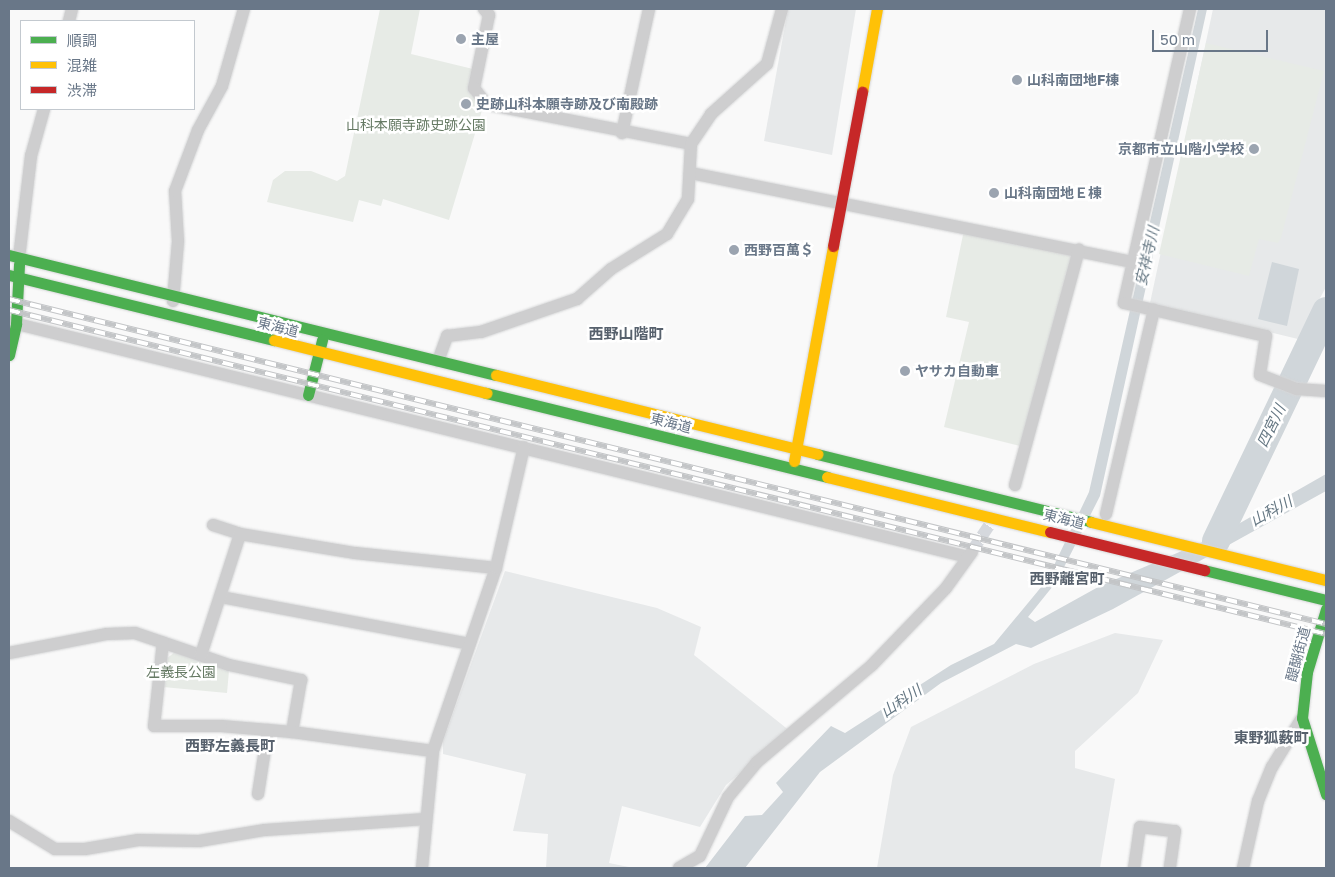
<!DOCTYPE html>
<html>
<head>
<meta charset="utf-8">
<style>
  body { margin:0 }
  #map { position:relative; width:1335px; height:877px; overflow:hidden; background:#f9f9f9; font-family:"Golos Text","Noto Sans JP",sans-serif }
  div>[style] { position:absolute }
  .built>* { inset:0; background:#e7e9ea }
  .green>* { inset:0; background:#e7ebe6 }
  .water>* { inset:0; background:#d0d6da }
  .river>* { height:28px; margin:-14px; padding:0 14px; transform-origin:14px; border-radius:14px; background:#d0d6da }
  .street-tunnel>* { height:12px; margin-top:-6px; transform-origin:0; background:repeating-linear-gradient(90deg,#d5d8dd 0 12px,transparent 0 18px) }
  .roads { filter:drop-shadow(0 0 1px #d5d6d7) drop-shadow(0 0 1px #d5d6d7) }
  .street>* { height:12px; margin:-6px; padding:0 6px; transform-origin:6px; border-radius:6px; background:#cececf }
  .fast>* { height:11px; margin:-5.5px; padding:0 5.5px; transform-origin:5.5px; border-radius:5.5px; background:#4caf50 }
  .slow>* { height:11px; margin:-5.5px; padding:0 5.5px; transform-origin:5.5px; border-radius:5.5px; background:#ffc107 }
  .jam>* { height:11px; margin:-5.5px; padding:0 5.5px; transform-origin:5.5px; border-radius:5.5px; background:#c62828 }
  .rail>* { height:5.5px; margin-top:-2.75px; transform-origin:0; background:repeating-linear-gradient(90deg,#fff 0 11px,#c3c5c7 0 22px); box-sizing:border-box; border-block:1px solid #c3c5c7 }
  .dots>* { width:14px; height:14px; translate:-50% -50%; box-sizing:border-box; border:2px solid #fff; border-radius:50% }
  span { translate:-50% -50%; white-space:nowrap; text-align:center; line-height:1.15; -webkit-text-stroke:5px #fff; paint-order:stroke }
  .poi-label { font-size:14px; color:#697788; font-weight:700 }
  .left { translate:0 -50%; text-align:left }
  .right { translate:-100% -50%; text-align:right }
  .park-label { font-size:14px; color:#667a64 }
  .street-label { font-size:14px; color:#697788 }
  .water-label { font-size:15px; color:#657783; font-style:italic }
  .neighbourhood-label { font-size:15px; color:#57616d; font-weight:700 }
  .frame { position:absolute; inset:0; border:10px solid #697788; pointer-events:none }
  .legend { position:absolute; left:20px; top:20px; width:175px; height:90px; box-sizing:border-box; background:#fff; border:1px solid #c3c9cf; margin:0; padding:6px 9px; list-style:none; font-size:15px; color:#697788 }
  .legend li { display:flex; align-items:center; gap:10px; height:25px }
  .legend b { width:25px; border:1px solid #c3c9cf }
  .scale { position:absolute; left:1152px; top:30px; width:116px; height:22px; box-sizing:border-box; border:2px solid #697788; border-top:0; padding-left:6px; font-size:15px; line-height:18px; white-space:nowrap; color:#697788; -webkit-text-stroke:4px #fff; paint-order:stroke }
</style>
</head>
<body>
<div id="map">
  <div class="built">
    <i style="clip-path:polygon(788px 9px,856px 9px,832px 155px,764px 141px)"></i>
    <i style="clip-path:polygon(1213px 9px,1326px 9px,1326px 287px,1298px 339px,1150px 303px)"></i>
    <i style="clip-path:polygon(505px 571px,657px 608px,701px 627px,694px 655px,790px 731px,726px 785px,700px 827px,622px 806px,609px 863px,634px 868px,546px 868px,548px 834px,513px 831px,526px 774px,443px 754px,443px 741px)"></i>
    <i style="clip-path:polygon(1115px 633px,1163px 640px,1138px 693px,1075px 751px,1075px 768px,1115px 779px,1100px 868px,877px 868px,893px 775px,911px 727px,1034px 664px)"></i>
  </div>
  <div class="green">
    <i style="clip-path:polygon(380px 9px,420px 9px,411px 54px,473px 69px,468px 89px,483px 107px,449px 220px,383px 199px,381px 206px,359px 200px,353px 222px,267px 202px,273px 180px,285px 171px,311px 171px,337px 181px,345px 176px)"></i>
    <i style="clip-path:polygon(1206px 43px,1324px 71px,1281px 238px,1278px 243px,1259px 239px,1249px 276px,1159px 254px)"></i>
    <i style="clip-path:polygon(964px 230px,1072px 254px,1024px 447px,944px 427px,969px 322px,946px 317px)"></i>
    <i style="clip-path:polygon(175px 652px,229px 671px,227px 693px,163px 687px,166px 659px)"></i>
  </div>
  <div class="water">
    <i style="clip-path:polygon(1198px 9px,1207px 9px,1100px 496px,1057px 581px,1028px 617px,1035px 622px,1100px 586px,1219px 535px,1326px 474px,1326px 491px,1113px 609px,1031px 648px,1016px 644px,941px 683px,820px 772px,745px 868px,705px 868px,745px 816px,762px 815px,783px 792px,776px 783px,831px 726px,845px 733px,951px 665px,994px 644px,1047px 580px,1089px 492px)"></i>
    <i style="clip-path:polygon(1272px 262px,1299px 269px,1287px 326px,1258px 319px)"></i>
  </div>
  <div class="river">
    <i style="left:1216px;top:541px;width:255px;rotate:-64.4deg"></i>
  </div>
  <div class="street-tunnel">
    <i style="left:972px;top:551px;width:43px;rotate:-56.3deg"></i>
  </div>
  <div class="roads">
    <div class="street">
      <i style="left:484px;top:9px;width:8px;rotate:50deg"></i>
      <i style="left:489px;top:15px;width:75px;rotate:101.6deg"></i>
      <i style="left:474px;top:88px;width:20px;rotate:53deg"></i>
      <i style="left:486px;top:104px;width:209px;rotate:11deg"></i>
      <i style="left:1190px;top:9px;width:301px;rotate:102.7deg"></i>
      <i style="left:1124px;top:303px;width:146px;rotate:13.1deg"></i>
      <i style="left:1266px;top:336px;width:39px;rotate:99deg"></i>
      <i style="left:1260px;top:375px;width:40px;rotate:21deg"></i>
      <i style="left:1297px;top:389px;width:29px;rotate:4deg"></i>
      <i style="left:69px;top:21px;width:12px;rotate:-76deg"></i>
      <i style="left:622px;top:133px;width:127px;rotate:-77.7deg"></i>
      <i style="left:691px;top:173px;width:451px;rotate:11.4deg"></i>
      <i style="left:19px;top:258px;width:103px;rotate:-83.3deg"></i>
      <i style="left:31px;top:156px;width:49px;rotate:-74.5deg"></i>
      <i style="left:173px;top:301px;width:60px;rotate:-85.2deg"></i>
      <i style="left:178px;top:241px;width:50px;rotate:-93.4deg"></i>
      <i style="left:175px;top:191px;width:65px;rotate:-69.3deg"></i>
      <i style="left:198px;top:130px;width:50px;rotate:-61.4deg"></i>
      <i style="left:222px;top:86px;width:80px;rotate:-74.1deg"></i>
      <i style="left:9px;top:322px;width:987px;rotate:13.77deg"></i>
      <i style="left:438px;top:361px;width:27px;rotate:-70deg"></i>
      <i style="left:447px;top:336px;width:34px;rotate:-7deg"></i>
      <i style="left:481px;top:332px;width:102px;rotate:-19deg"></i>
      <i style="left:577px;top:299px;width:45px;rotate:-41.4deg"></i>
      <i style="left:611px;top:269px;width:66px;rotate:-32deg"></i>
      <i style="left:667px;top:234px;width:41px;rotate:-59deg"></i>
      <i style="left:688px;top:199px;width:55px;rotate:-86.9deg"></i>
      <i style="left:691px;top:144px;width:36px;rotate:-56deg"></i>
      <i style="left:711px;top:114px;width:75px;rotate:-41.8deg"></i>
      <i style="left:767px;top:64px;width:57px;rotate:-74.7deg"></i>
      <i style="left:1015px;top:485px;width:244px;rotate:-74.8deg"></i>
      <i style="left:1106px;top:514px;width:210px;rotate:-76.8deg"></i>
      <i style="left:213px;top:525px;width:28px;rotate:18deg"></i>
      <i style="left:221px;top:597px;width:252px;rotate:10.7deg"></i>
      <i style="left:9px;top:653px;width:100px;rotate:-11deg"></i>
      <i style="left:107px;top:634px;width:28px;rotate:-2deg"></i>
      <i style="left:135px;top:633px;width:99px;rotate:18.8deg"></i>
      <i style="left:229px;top:665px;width:74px;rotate:11.8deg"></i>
      <i style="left:301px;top:680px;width:53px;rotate:99.8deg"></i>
      <i style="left:292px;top:732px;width:71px;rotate:-175.2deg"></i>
      <i style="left:221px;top:726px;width:67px;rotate:180deg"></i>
      <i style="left:154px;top:726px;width:84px;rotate:-83.9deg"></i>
      <i style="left:201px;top:655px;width:127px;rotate:-72.1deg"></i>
      <i style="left:240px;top:534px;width:117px;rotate:9.4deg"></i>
      <i style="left:355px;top:553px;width:142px;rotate:6.1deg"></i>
      <i style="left:292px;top:732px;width:142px;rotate:7.7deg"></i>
      <i style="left:258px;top:794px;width:65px;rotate:-81.1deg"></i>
      <i style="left:9px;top:821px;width:54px;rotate:31.3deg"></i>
      <i style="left:55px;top:849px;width:30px"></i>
      <i style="left:85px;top:849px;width:54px;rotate:-9.6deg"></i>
      <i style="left:138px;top:840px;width:61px;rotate:0.9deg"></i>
      <i style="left:199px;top:841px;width:67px;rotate:-9.5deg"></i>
      <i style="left:265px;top:830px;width:161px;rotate:-3.9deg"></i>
      <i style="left:422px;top:868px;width:118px;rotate:-84.6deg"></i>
      <i style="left:433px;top:751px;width:194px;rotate:-71deg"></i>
      <i style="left:496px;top:568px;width:124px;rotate:-77deg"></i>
      <i style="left:679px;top:868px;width:24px;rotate:-30deg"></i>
      <i style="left:700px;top:856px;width:65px;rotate:-64.6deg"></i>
      <i style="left:728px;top:797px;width:45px;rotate:-50.4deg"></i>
      <i style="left:757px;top:762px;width:150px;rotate:-40.1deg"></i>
      <i style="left:872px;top:665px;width:107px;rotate:-46.1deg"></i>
      <i style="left:946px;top:588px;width:44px;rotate:-54.2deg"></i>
      <i style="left:1134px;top:868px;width:41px;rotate:-81.7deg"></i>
      <i style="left:1140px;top:827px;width:35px;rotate:7deg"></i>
      <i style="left:1175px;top:831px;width:37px;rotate:98deg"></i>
      <i style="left:1243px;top:868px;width:69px;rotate:-77.4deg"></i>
      <i style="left:1258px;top:801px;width:37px;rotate:-68deg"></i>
      <i style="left:1272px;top:767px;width:57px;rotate:-58.5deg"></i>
    </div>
    <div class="fast">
      <i style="left:9px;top:255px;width:502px;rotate:13.84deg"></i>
      <i style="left:9px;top:275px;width:273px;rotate:13.8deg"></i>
      <i style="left:9px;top:355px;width:32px;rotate:-77deg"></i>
      <i style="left:16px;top:324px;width:60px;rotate:-87.1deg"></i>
      <i style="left:486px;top:393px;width:351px;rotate:13.8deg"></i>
      <i style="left:308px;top:395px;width:57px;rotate:-75.7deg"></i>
      <i style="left:817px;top:454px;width:282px;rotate:13.9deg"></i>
      <i style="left:1204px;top:570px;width:126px;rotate:13.8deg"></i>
      <i style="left:1326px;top:609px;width:66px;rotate:106.8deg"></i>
      <i style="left:1307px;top:672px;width:46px;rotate:96.2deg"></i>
      <i style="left:1302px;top:718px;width:80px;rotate:72.5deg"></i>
    </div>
    <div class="slow">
      <i style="left:862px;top:92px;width:84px;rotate:-79.8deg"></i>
      <i style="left:274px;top:340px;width:219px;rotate:14deg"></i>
      <i style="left:496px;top:375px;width:331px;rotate:13.8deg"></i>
      <i style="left:794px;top:461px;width:219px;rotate:-79.7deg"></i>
      <i style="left:827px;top:477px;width:230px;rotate:13.9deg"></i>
      <i style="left:1091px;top:522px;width:242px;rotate:13.9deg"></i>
    </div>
    <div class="jam">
      <i style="left:833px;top:246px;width:157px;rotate:-79.3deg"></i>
      <i style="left:1050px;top:532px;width:159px;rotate:13.9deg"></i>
    </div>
  </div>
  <div class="rail">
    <i style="left:9px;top:299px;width:1357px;rotate:13.86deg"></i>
    <i style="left:9px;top:310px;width:1356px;rotate:13.82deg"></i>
  </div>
  <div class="dots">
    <i style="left:461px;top:39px;background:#9ba4b0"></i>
    <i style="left:1017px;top:80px;background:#9ba4b0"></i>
    <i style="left:466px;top:104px;background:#9ba4b0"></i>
    <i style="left:1254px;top:149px;background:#9ba4b0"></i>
    <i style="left:994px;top:193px;background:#9ba4b0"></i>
    <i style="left:734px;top:250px;background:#9ba4b0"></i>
    <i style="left:905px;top:371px;background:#9ba4b0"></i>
  </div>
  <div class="poi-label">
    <span class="left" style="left:471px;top:39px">主屋</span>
    <span class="left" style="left:1027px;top:80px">山科南団地F棟</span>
    <span class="left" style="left:476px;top:104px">史跡山科本願寺跡及び南殿跡</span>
    <span class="right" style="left:1244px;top:149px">京都市立山階小学校</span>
    <span class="left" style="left:1004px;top:193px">山科南団地Ｅ棟</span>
    <span class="left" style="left:744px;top:250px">西野百萬＄</span>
    <span class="left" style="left:915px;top:371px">ヤサカ自動車</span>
  </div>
  <div class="park-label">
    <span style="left:416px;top:125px">山科本願寺跡史跡公園</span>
    <span style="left:181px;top:672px">左義長公園</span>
  </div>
  <div class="street-label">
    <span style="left:278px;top:327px;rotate:14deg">東海道</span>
    <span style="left:671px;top:423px;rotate:14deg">東海道</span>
    <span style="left:1064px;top:519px;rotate:14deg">東海道</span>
    <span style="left:1298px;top:654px;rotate:-75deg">醍醐街道</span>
  </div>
  <div class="water-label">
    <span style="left:1147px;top:256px;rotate:-77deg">安祥寺川</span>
    <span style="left:1271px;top:426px;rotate:-64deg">四宮川</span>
    <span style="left:1271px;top:511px;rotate:-29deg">山科川</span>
    <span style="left:901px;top:701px;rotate:-34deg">山科川</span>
  </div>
  <div class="neighbourhood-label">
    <span style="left:626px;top:334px">西野山階町</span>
    <span style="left:1067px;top:579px">西野離宮町</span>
    <span style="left:1271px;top:738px">東野狐薮町</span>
    <span style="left:230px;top:746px">西野左義長町</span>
  </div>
  <div class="frame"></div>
  <ul class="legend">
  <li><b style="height:6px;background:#4caf50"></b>順調</li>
  <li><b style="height:6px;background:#ffc107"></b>混雑</li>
  <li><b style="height:6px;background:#c62828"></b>渋滞</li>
  </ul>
  <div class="scale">50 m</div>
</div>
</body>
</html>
